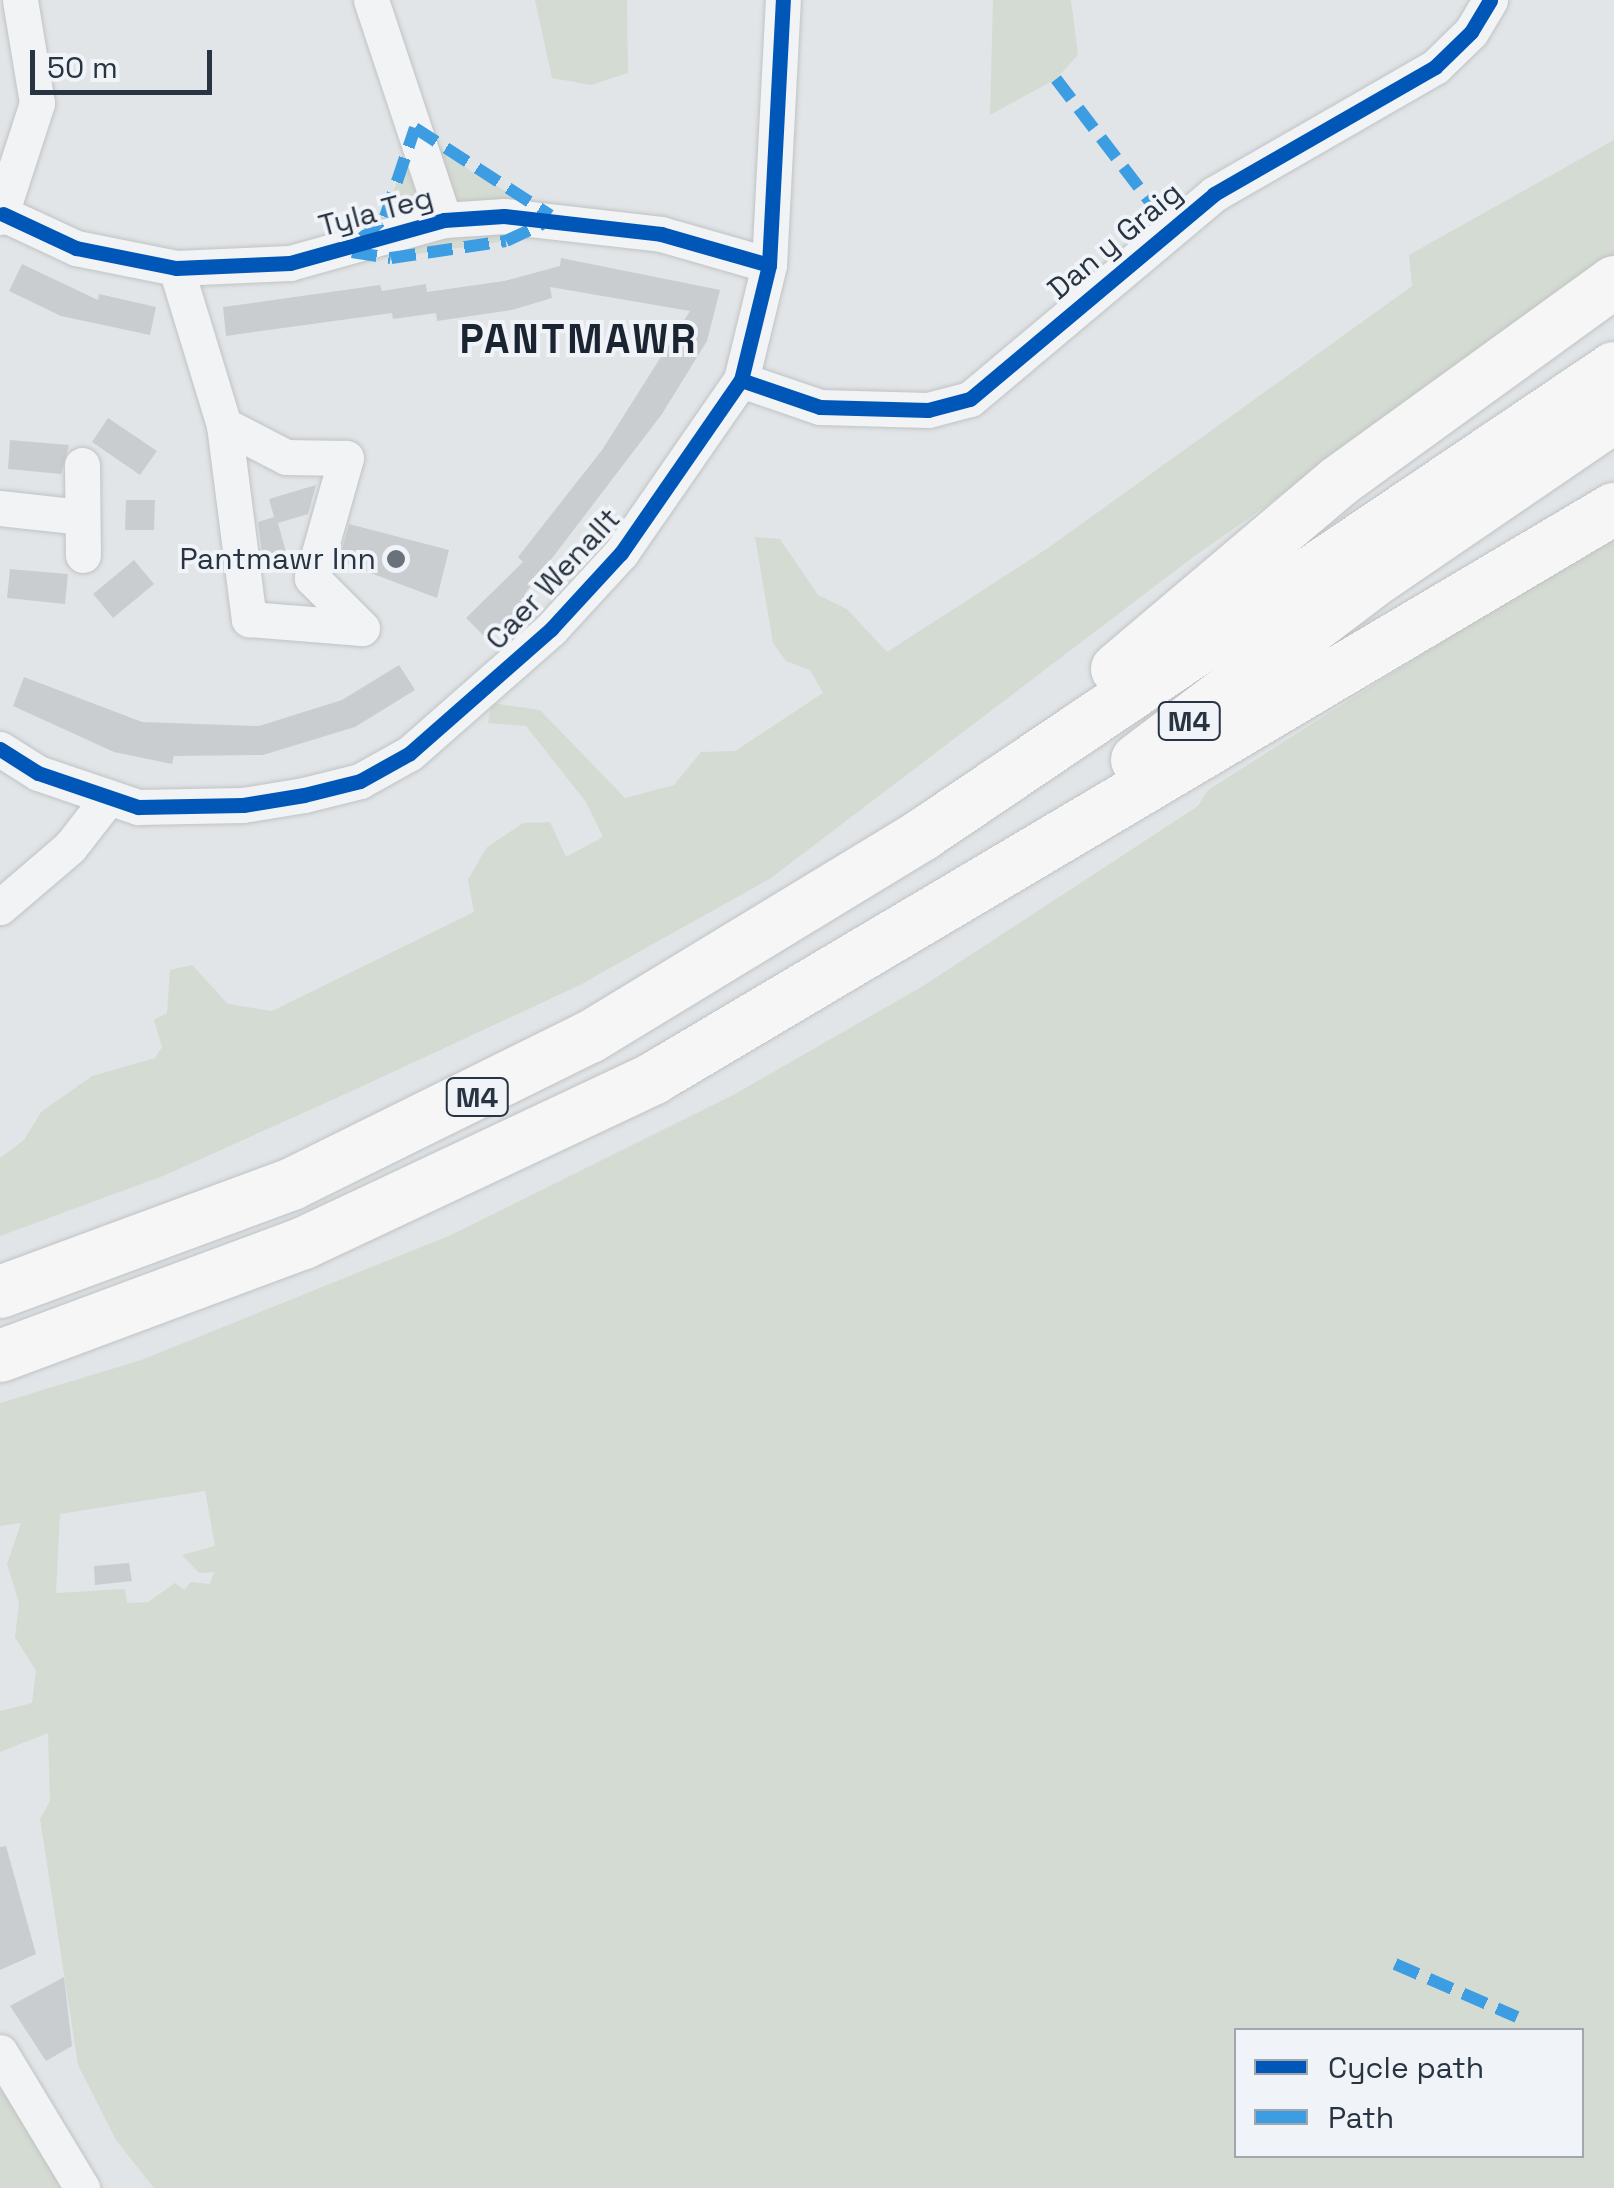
<!DOCTYPE html>
<html>
<head>
<meta charset="utf-8">
<style>
  body { margin:0 }
  #map { position:relative; width:1614px; height:2188px; overflow:hidden; background:#e2e5e7; font-family:"Space Grotesk",sans-serif }
  div>[style] { position:absolute }
  .green>* { inset:0; background:#d4dbd2 }
  .building>* { inset:0; background:#cacdcf }
  .roads { filter:drop-shadow(0 0 2px #c0c3c5) drop-shadow(0 0 2px #c0c3c5) }
  .minor>* { height:35px; margin:-17.5px; padding:0 17.5px; transform-origin:17.5px; border-radius:17.5px; background:#f1f3f4 }
  .highway>* { height:52px; margin:-26px; padding:0 26px; transform-origin:26px; border-radius:26px; background:#f6f6f6 }
  .quiet>* { height:12px; margin-top:-6px; transform-origin:0; background:repeating-linear-gradient(90deg,#3d9de3 0 25px,transparent 0 37px) }
  .cycleway>* { height:15px; margin:-7.5px; padding:0 7.5px; transform-origin:7.5px; border-radius:7.5px; background:#0057b8 }
  .dots>* { width:28px; height:28px; translate:-50% -50%; box-sizing:border-box; border:5px solid #f0f3f7; border-radius:50% }
  span { translate:-50% -50%; white-space:nowrap; text-align:center; line-height:1.15; -webkit-text-stroke:8px #f0f3f7; paint-order:stroke }
  .shield-label span { padding:2px 8px; background:#f0f3f7; border:2px solid; border-radius:8px; -webkit-text-stroke-width:0 }
  .shield-label { font-size:28px; color:#283441; font-weight:700 }
  .street-label { font-size:30px; color:#283441 }
  .poi-label { font-size:30px; color:#283441 }
  .right { translate:-100% -50%; text-align:right }
  .district-label { font-size:40px; color:#1b2532; font-weight:700; letter-spacing:2.5px }
  .legend { position:absolute; left:1234px; top:2028px; width:350px; height:130px; box-sizing:border-box; background:#f0f3f7; border:2px solid #a0a7ae; margin:0; padding:12px 18px; list-style:none; font-size:30px; color:#283441 }
  .legend li { display:flex; align-items:center; gap:20px; height:50px }
  .legend b { width:50px; border:2px solid #a0a7ae }
  .scale { position:absolute; left:30px; top:50px; width:182px; height:45px; box-sizing:border-box; border:5px solid #283441; border-top:0; padding-left:12px; font-size:30px; line-height:35px; white-space:nowrap; color:#283441; -webkit-text-stroke:8px #f0f3f7; paint-order:stroke }
</style>
</head>
<body>
<div id="map">
  <div class="green">
    <i style="clip-path:polygon(535px 0,627px 0,628px 73px,591px 85px,552px 78px)"></i>
    <i style="clip-path:polygon(993px 0,1071px 0,1078px 55px,1056px 79px,990px 115px)"></i>
    <i style="clip-path:polygon(415px 128px,472px 172px,554px 218px,506px 241px,391px 258px,348px 251px,385px 217px)"></i>
    <i style="clip-path:polygon(1614px 140px,1614px 260px,1192px 558px,771px 878px,578px 986px,352px 1091px,163px 1176px,0 1236px,0 1158px,24px 1140px,41px 1112px,92px 1076px,155px 1058px,162px 1047px,154px 1020px,167px 1013px,170px 970px,192px 965px,228px 1004px,272px 1011px,474px 912px,468px 880px,486px 848px,523px 823px,550px 822px,566px 857px,603px 837px,586px 802px,526px 726px,488px 723px,492px 703px,540px 710px,625px 798px,674px 785px,701px 752px,735px 751px,823px 693px,810px 670px,786px 661px,773px 643px,755px 537px,780px 539px,818px 595px,847px 609px,887px 652px,1048px 548px,1412px 286px,1409px 255px)"></i>
    <i style="clip-path:polygon(evenodd,1614px 532px,1614px 2188px,154px 2188px,116px 2140px,78px 2065px,40px 1819px,50px 1801px,48px 1733px,0 1752px,0 1711px,32px 1703px,36px 1671px,15px 1637px,19px 1603px,7px 1564px,21px 1523px,0 1526px,0 1403px,141px 1360px,451px 1235px,735px 1094px,923px 986px,1198px 806px,1208px 790px,1614px 532px,205px 1491px,215px 1546px,182px 1555px,199px 1573px,214px 1572px,210px 1584px,191px 1582px,184px 1590px,175px 1583px,148px 1602px,127px 1603px,125px 1589px,56px 1593px,60px 1514px,205px 1491px,1614px 532px,1236px 2030px,1582px 2030px,1582px 2156px,1236px 2156px,1236px 2030px)"></i>
    <i style="clip-path:polygon(0 2052px,82px 2188px,0 2188px)"></i>
  </div>
  <div class="building">
    <i style="clip-path:polygon(561px 258px,720px 290px,707px 341px,662px 414px,524px 595px,528px 599px,487px 639px,466px 618px,523px 562px,518px 557px,602px 450px,690px 311px,550px 287px,552px 298px,512px 310px,437px 321px,436px 313px,393px 319px,392px 313px,226px 336px,223px 307px,380px 285px,382px 291px,426px 284px,427px 292px,504px 281px,560px 266px)"></i>
    <i style="clip-path:polygon(22px 264px,98px 300px,99px 294px,156px 307px,150px 335px,61px 316px,9px 291px)"></i>
    <i style="clip-path:polygon(108px 418px,157px 451px,140px 475px,92px 442px)"></i>
    <i style="clip-path:polygon(10px 440px,69px 445px,61px 474px,8px 469px)"></i>
    <i style="clip-path:polygon(316px 485px,308px 514px,278px 523px,286px 552px,263px 559px,258px 522px,274px 517px,269px 499px)"></i>
    <i style="clip-path:polygon(126px 500px,155px 500px,154px 530px,125px 530px)"></i>
    <i style="clip-path:polygon(349px 524px,449px 550px,437px 598px,339px 561px)"></i>
    <i style="clip-path:polygon(134px 560px,154px 584px,113px 618px,93px 594px)"></i>
    <i style="clip-path:polygon(10px 569px,68px 574px,65px 604px,7px 598px)"></i>
    <i style="clip-path:polygon(399px 665px,415px 690px,355px 727px,263px 755px,174px 756px,172px 764px,114px 752px,13px 706px,24px 677px,142px 722px,259px 726px,342px 700px)"></i>
    <i style="clip-path:polygon(129px 1563px,132px 1581px,95px 1585px,94px 1566px)"></i>
    <i style="clip-path:polygon(6px 1846px,36px 1954px,0 1970px,0 1847px)"></i>
    <i style="clip-path:polygon(64px 1977px,72px 2046px,46px 2061px,10px 2006px)"></i>
  </div>
  <div class="roads">
    <div class="minor">
      <i style="left:371px;top:0;width:232px;rotate:71.6deg"></i>
      <i style="left:3px;top:214px;width:81px;rotate:25deg"></i>
      <i style="left:76px;top:248px;width:102px;rotate:11.3deg"></i>
      <i style="left:176px;top:268px;width:114px;rotate:-2.5deg"></i>
      <i style="left:290px;top:263px;width:160px;rotate:-15.6deg"></i>
      <i style="left:444px;top:220px;width:60px;rotate:-3.8deg"></i>
      <i style="left:504px;top:216px;width:158px;rotate:6.5deg"></i>
      <i style="left:661px;top:234px;width:112px;rotate:16deg"></i>
      <i style="left:0;top:217px;width:120px;rotate:-72deg"></i>
      <i style="left:37px;top:103px;width:104px;rotate:-99.4deg"></i>
      <i style="left:176px;top:268px;width:164px;rotate:73deg"></i>
      <i style="left:224px;top:425px;width:196px;rotate:82.7deg"></i>
      <i style="left:249px;top:619px;width:113px;rotate:4.6deg"></i>
      <i style="left:362px;top:628px;width:71px;rotate:-135deg"></i>
      <i style="left:312px;top:578px;width:125px;rotate:-74.2deg"></i>
      <i style="left:346px;top:458px;width:60px;rotate:-179deg"></i>
      <i style="left:286px;top:457px;width:70px;rotate:-152.7deg"></i>
      <i style="left:741px;top:380px;width:83px;rotate:18.9deg"></i>
      <i style="left:820px;top:407px;width:108px;rotate:1.6deg"></i>
      <i style="left:928px;top:410px;width:43px;rotate:-14.7deg"></i>
      <i style="left:970px;top:399px;width:319px;rotate:-40deg"></i>
      <i style="left:1214px;top:194px;width:255px;rotate:-29.9deg"></i>
      <i style="left:1435px;top:67px;width:50px;rotate:-44.2deg"></i>
      <i style="left:1471px;top:32px;width:37px;rotate:-59deg"></i>
      <i style="left:82px;top:465px;width:90px;rotate:89.4deg"></i>
      <i style="left:0;top:508px;width:81px;rotate:6.3deg"></i>
      <i style="left:0;top:749px;width:45px;rotate:32.3deg"></i>
      <i style="left:38px;top:773px;width:106px;rotate:18.8deg"></i>
      <i style="left:138px;top:807px;width:105px;rotate:-1.1deg"></i>
      <i style="left:243px;top:805px;width:62px;rotate:-9.3deg"></i>
      <i style="left:304px;top:795px;width:58px;rotate:-14deg"></i>
      <i style="left:360px;top:781px;width:57px;rotate:-29.2deg"></i>
      <i style="left:410px;top:753px;width:188px;rotate:-41.3deg"></i>
      <i style="left:551px;top:629px;width:103px;rotate:-47.4deg"></i>
      <i style="left:621px;top:553px;width:211px;rotate:-55.3deg"></i>
      <i style="left:741px;top:380px;width:118px;rotate:-76.3deg"></i>
      <i style="left:769px;top:265px;width:265px;rotate:-87deg"></i>
      <i style="left:0;top:907px;width:92px;rotate:-40.6deg"></i>
      <i style="left:70px;top:847px;width:58px;rotate:-52deg"></i>
      <i style="left:0;top:2052px;width:159px;rotate:58.9deg"></i>
    </div>
    <div class="highway">
      <i style="left:1117px;top:669px;width:289px;rotate:-40.2deg"></i>
      <i style="left:1338px;top:482px;width:341px;rotate:-35.9deg"></i>
      <i style="left:1137px;top:760px;width:295px;rotate:-37.1deg"></i>
      <i style="left:1372px;top:582px;width:293px;rotate:-34.3deg"></i>
      <i style="left:0;top:1292px;width:311px;rotate:-20.3deg"></i>
      <i style="left:292px;top:1184px;width:332px;rotate:-26.3deg"></i>
      <i style="left:590px;top:1037px;width:389px;rotate:-31.3deg"></i>
      <i style="left:922px;top:835px;width:835px;rotate:-34.01deg"></i>
      <i style="left:0;top:1356px;width:324px;rotate:-20.4deg"></i>
      <i style="left:304px;top:1243px;width:387px;rotate:-25.2deg"></i>
      <i style="left:654px;top:1078px;width:1116px;rotate:-30.66deg"></i>
    </div>
  </div>
  <div class="quiet">
    <i style="left:1056px;top:79px;width:188px;rotate:52.6deg"></i>
    <i style="left:362px;top:238px;width:31px;rotate:-42deg"></i>
    <i style="left:385px;top:217px;width:94px;rotate:-71.4deg"></i>
    <i style="left:415px;top:128px;width:161px;rotate:32.8deg"></i>
    <i style="left:352px;top:252px;width:39px;rotate:9deg"></i>
    <i style="left:391px;top:258px;width:116px;rotate:-8.4deg"></i>
    <i style="left:506px;top:241px;width:40px;rotate:-25deg"></i>
    <i style="left:1395px;top:1964px;width:133px;rotate:23.5deg"></i>
  </div>
  <div class="cycleway">
    <i style="left:3px;top:214px;width:81px;rotate:25deg"></i>
    <i style="left:76px;top:248px;width:102px;rotate:11.3deg"></i>
    <i style="left:176px;top:268px;width:114px;rotate:-2.5deg"></i>
    <i style="left:290px;top:263px;width:160px;rotate:-15.6deg"></i>
    <i style="left:444px;top:220px;width:60px;rotate:-3.8deg"></i>
    <i style="left:504px;top:216px;width:158px;rotate:6.5deg"></i>
    <i style="left:661px;top:234px;width:112px;rotate:16deg"></i>
    <i style="left:741px;top:380px;width:83px;rotate:18.9deg"></i>
    <i style="left:820px;top:407px;width:108px;rotate:1.6deg"></i>
    <i style="left:928px;top:410px;width:43px;rotate:-14.7deg"></i>
    <i style="left:970px;top:399px;width:319px;rotate:-40deg"></i>
    <i style="left:1214px;top:194px;width:255px;rotate:-29.9deg"></i>
    <i style="left:1435px;top:67px;width:50px;rotate:-44.2deg"></i>
    <i style="left:1471px;top:32px;width:37px;rotate:-59deg"></i>
    <i style="left:0;top:749px;width:45px;rotate:32.3deg"></i>
    <i style="left:38px;top:773px;width:106px;rotate:18.8deg"></i>
    <i style="left:138px;top:807px;width:105px;rotate:-1.1deg"></i>
    <i style="left:243px;top:805px;width:62px;rotate:-9.3deg"></i>
    <i style="left:304px;top:795px;width:58px;rotate:-14deg"></i>
    <i style="left:360px;top:781px;width:57px;rotate:-29.2deg"></i>
    <i style="left:410px;top:753px;width:188px;rotate:-41.3deg"></i>
    <i style="left:551px;top:629px;width:103px;rotate:-47.4deg"></i>
    <i style="left:621px;top:553px;width:211px;rotate:-55.3deg"></i>
    <i style="left:741px;top:380px;width:118px;rotate:-76.3deg"></i>
    <i style="left:769px;top:265px;width:265px;rotate:-87deg"></i>
  </div>
  <div class="dots">
    <i style="left:396px;top:559px;background:#69727b"></i>
  </div>
  <div class="shield-label">
    <span style="left:1189px;top:721px">M4</span>
    <span style="left:477px;top:1097px">M4</span>
  </div>
  <div class="street-label">
    <span style="left:376px;top:212px;rotate:-15deg">Tyla Teg</span>
    <span style="left:1115px;top:241px;rotate:-40deg">Dan y Graig</span>
    <span style="left:553px;top:579px;rotate:-47deg">Caer Wenallt</span>
  </div>
  <div class="poi-label">
    <span class="right" style="left:376px;top:559px">Pantmawr Inn</span>
  </div>
  <div class="district-label">
    <span style="left:579px;top:340px">PANTMAWR</span>
  </div>
  <ul class="legend">
  <li><b style="height:12px;background:#0057b8"></b>Cycle path</li>
  <li><b style="height:12px;background:#3d9de3"></b>Path</li>
  </ul>
  <div class="scale">50 m</div>
</div>
</body>
</html>
